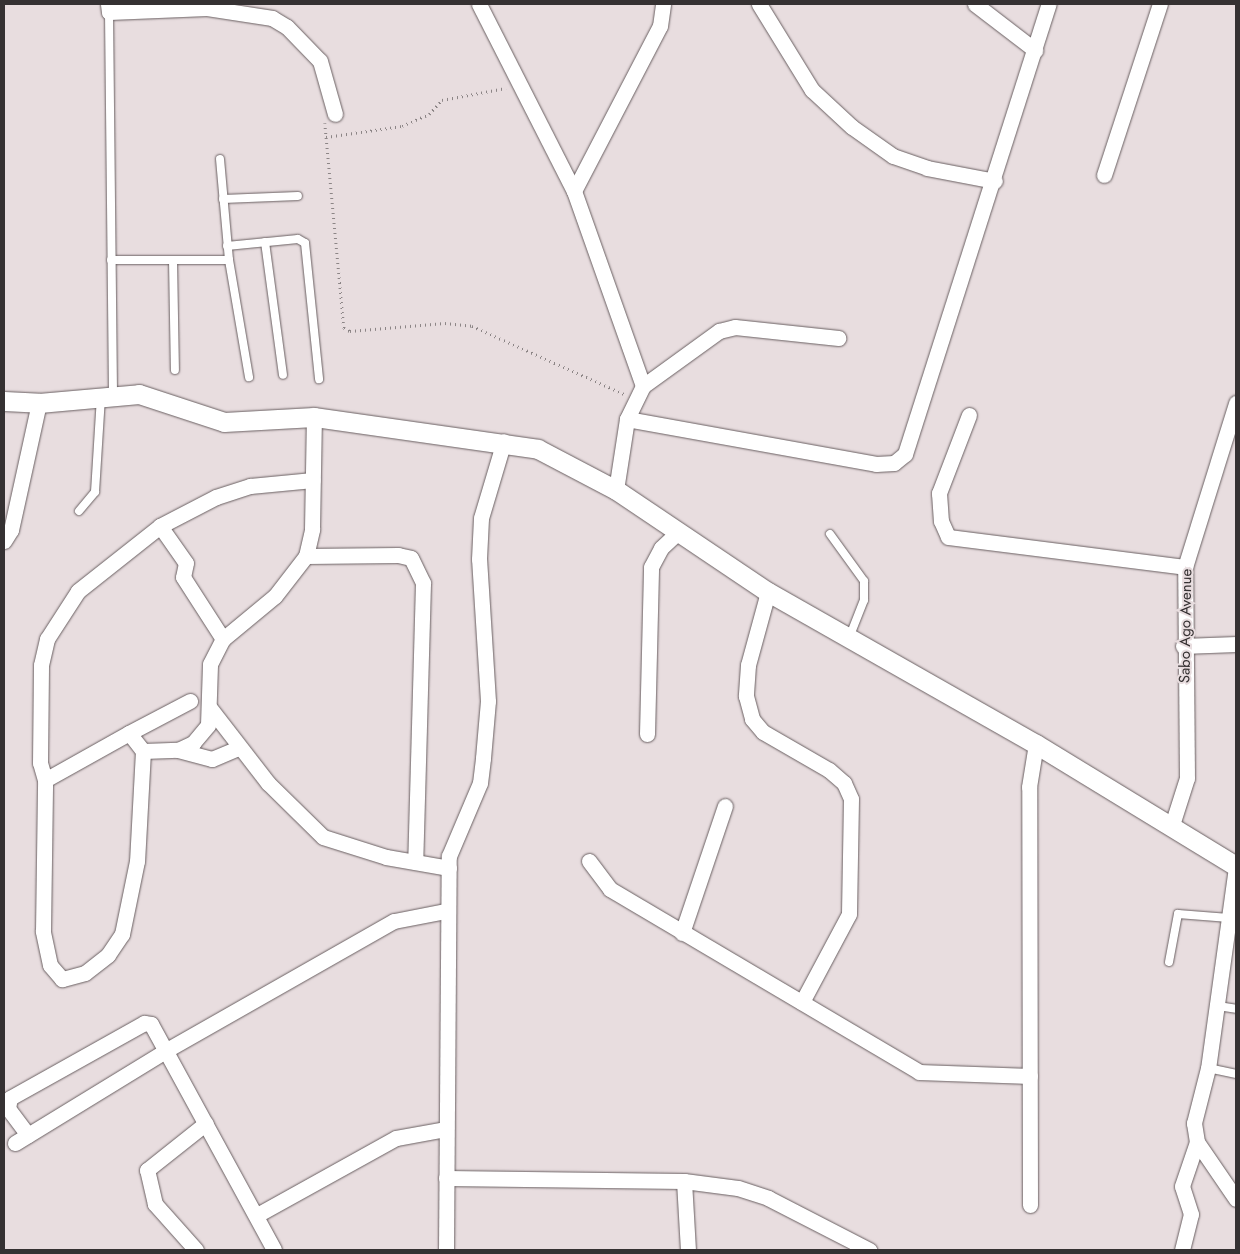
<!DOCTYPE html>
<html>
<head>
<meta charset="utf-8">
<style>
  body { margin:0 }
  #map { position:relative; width:1240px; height:1254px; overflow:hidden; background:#e8dddf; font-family:Jost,sans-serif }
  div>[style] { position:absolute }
  .path>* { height:2.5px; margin-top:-1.25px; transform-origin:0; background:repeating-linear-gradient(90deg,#8c8586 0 1px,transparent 0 5px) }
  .roads { filter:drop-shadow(0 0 1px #695f61) drop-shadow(0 0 1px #695f61) }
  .service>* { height:8px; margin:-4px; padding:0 4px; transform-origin:4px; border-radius:4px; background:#fff }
  .minor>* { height:15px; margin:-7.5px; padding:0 7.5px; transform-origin:7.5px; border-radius:7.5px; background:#fff }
  .tertiary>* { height:19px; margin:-9.5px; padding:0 9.5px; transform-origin:9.5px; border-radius:9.5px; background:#fff }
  span { translate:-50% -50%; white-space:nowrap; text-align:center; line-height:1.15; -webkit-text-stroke:4px #e8dddf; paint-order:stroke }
  .street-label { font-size:15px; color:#353132 }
  .frame { position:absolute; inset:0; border:5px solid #353132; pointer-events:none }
</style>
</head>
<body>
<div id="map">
  <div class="path">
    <i style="left:325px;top:123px;width:206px;rotate:84.7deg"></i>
    <i style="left:344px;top:328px;width:7px;rotate:27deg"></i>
    <i style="left:350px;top:331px;width:95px;rotate:-4.8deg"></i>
    <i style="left:445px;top:323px;width:27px;rotate:6deg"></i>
    <i style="left:472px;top:326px;width:167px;rotate:24.1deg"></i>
    <i style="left:326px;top:137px;width:77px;rotate:-8.2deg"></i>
    <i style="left:402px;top:126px;width:30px;rotate:-24deg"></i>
    <i style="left:429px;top:114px;width:19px;rotate:-47deg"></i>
    <i style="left:442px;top:100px;width:65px;rotate:-10.6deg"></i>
  </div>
  <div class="roads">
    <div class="service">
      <i style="left:109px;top:12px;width:382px;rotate:89.4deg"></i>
      <i style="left:220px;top:159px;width:101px;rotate:84.9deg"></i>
      <i style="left:223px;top:199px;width:75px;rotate:-2.3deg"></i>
      <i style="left:265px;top:242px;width:134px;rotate:82.3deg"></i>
      <i style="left:227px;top:246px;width:71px;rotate:-5.6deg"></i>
      <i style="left:298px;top:239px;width:8px;rotate:30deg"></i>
      <i style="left:305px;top:243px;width:137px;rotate:84.1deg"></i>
      <i style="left:111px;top:260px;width:118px"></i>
      <i style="left:229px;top:260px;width:119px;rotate:80.3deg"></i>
      <i style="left:173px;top:260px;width:110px;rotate:89deg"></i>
      <i style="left:79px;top:511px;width:25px;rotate:-50deg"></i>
      <i style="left:95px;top:492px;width:95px;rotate:-86.4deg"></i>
      <i style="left:830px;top:534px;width:58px;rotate:54.1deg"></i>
      <i style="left:864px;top:581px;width:19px;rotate:90deg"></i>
      <i style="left:864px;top:600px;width:41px;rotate:111.5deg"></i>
      <i style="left:1169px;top:962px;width:49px;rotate:-79.4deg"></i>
      <i style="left:1178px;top:914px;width:51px;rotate:4.5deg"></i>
      <i style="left:1218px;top:1006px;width:18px;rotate:9deg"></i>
      <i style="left:1208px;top:1068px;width:29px;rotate:12deg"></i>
    </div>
    <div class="minor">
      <i style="left:108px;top:4px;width:8px;rotate:83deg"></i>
      <i style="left:109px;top:12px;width:98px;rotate:-2.3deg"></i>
      <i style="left:207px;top:8px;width:66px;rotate:8.7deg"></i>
      <i style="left:272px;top:18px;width:17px;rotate:31deg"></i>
      <i style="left:287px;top:27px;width:47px;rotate:45.9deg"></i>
      <i style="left:320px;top:61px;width:55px;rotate:74.2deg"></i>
      <i style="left:479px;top:4px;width:210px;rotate:63.1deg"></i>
      <i style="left:574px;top:191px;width:207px;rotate:70.5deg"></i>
      <i style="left:643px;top:386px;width:37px;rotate:116deg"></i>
      <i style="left:627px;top:419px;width:72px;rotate:98.8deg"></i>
      <i style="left:759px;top:4px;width:101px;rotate:58.4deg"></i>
      <i style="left:812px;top:90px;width:54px;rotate:42.8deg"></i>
      <i style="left:852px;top:127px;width:50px;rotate:35.3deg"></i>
      <i style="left:893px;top:156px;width:36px;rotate:19deg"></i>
      <i style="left:927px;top:168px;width:69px;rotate:10.8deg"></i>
      <i style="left:975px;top:4px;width:76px;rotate:37.5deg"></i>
      <i style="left:1104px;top:175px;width:180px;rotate:-71.9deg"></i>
      <i style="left:574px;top:191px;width:186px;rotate:-62.5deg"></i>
      <i style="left:660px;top:26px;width:22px;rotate:-82deg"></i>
      <i style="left:643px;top:386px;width:94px;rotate:-35.9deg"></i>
      <i style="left:719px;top:331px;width:16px;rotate:-14deg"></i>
      <i style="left:735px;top:327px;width:104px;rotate:6.1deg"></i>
      <i style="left:969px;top:415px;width:84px;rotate:111deg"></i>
      <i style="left:939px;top:493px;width:28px;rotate:86deg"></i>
      <i style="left:941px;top:521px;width:17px;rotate:66deg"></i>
      <i style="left:948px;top:537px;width:239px;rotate:7.2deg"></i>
      <i style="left:627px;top:419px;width:253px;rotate:10.2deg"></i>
      <i style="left:876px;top:464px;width:18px;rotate:-3deg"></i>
      <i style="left:894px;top:463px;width:14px;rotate:-39deg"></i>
      <i style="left:905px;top:454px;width:472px;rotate:-72.3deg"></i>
      <i style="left:160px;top:526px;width:45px;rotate:54.9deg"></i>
      <i style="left:186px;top:563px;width:14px;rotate:102deg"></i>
      <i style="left:183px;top:577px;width:74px;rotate:57.2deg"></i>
      <i style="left:4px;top:541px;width:13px;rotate:-58deg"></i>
      <i style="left:11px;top:530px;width:130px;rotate:-77.6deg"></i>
      <i style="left:306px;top:556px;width:92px;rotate:-0.6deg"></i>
      <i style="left:398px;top:555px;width:13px;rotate:13deg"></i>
      <i style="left:411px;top:558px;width:28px;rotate:64deg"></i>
      <i style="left:423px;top:583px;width:279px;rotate:91.6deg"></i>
      <i style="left:768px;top:592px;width:76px;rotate:105.3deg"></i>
      <i style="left:748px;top:665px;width:31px;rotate:94deg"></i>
      <i style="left:746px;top:696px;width:24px;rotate:75deg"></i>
      <i style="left:752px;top:719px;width:17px;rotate:50deg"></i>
      <i style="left:763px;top:732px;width:76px;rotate:29.9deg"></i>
      <i style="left:829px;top:770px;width:20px;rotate:41deg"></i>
      <i style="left:844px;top:783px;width:17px;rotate:66deg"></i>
      <i style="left:851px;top:799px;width:115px;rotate:91deg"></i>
      <i style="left:849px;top:914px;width:100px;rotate:118.1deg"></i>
      <i style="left:1183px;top:646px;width:53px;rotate:-2.2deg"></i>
      <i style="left:210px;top:708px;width:95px;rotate:52.3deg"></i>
      <i style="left:268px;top:783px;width:77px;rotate:44.5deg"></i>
      <i style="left:323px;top:837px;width:66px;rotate:17.6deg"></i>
      <i style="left:386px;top:857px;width:64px;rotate:9.9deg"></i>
      <i style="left:129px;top:733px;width:23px;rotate:52deg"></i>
      <i style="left:143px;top:751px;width:110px;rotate:93.1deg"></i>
      <i style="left:137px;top:861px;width:75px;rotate:101.6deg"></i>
      <i style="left:122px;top:934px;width:25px;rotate:124deg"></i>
      <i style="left:108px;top:955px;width:29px;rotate:142deg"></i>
      <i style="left:85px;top:973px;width:24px;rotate:165deg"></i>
      <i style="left:62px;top:979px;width:18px;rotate:-131deg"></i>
      <i style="left:50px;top:965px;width:35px;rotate:-102deg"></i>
      <i style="left:43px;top:931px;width:151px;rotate:-89.2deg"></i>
      <i style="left:45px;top:780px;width:96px;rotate:-29.2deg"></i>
      <i style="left:129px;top:733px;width:69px;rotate:-27.7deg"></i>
      <i style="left:647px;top:734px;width:167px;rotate:-88.6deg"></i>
      <i style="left:651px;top:567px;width:21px;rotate:-62deg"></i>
      <i style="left:661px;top:548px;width:23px;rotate:-43deg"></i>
      <i style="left:178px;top:750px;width:35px;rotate:15deg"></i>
      <i style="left:212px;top:759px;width:28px;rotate:-23deg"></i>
      <i style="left:143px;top:751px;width:35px;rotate:-2deg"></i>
      <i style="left:178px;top:750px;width:17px;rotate:-25deg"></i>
      <i style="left:193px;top:743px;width:23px;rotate:-50deg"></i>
      <i style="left:208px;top:725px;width:61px;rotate:-88.1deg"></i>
      <i style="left:210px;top:664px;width:28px;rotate:-63deg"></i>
      <i style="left:223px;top:639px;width:67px;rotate:-39.6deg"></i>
      <i style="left:275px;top:596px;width:51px;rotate:-52.2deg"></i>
      <i style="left:306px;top:556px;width:28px;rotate:-77deg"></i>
      <i style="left:312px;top:529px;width:112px;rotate:-89deg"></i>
      <i style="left:45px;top:780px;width:18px;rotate:-106deg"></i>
      <i style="left:40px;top:763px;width:98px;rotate:-89.4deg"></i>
      <i style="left:41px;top:665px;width:27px;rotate:-77deg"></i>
      <i style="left:47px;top:639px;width:57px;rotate:-57.1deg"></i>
      <i style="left:78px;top:591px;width:105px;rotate:-38.4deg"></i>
      <i style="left:160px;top:526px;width:63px;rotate:-27.4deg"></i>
      <i style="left:216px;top:497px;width:36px;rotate:-18deg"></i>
      <i style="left:250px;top:486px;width:63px;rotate:-5.4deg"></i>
      <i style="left:1172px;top:825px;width:49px;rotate:-72.3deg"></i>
      <i style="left:1187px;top:778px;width:211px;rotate:-90.5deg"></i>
      <i style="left:1185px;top:567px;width:172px;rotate:-72.7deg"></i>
      <i style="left:589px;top:861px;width:35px;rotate:53deg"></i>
      <i style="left:610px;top:889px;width:359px;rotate:30.6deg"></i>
      <i style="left:919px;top:1072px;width:111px;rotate:2.1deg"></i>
      <i style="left:1236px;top:867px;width:203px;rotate:97.9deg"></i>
      <i style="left:1208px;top:1068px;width:57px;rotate:104.3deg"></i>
      <i style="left:1194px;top:1123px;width:19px;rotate:81deg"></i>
      <i style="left:1197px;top:1142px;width:69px;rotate:55.6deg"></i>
      <i style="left:682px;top:933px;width:134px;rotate:-71.3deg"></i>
      <i style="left:28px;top:1135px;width:34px;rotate:-127deg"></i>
      <i style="left:8px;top:1108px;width:10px;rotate:-79deg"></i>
      <i style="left:10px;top:1098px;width:154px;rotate:-29.2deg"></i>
      <i style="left:144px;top:1023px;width:7px;rotate:8deg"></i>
      <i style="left:151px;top:1024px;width:257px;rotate:61.4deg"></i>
      <i style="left:15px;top:1143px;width:176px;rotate:-31.5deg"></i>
      <i style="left:165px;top:1051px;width:263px;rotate:-29.6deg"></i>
      <i style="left:394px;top:921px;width:53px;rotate:-10.9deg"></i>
      <i style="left:446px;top:1178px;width:238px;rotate:0.7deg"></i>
      <i style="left:684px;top:1181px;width:54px;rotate:7.4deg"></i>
      <i style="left:738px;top:1188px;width:32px;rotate:18deg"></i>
      <i style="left:768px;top:1198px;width:114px;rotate:27.2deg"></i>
      <i style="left:684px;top:1181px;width:69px;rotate:86.7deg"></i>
      <i style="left:1030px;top:1205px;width:418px;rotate:-90.1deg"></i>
      <i style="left:1029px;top:787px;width:44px;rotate:-80.8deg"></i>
      <i style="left:257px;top:1215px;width:159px;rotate:-29deg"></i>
      <i style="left:396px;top:1138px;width:51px;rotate:-10.2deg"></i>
      <i style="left:196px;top:1250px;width:62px;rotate:-131.7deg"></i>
      <i style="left:155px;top:1204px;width:35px;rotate:-103deg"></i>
      <i style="left:147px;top:1170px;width:75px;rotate:-38.5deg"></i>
      <i style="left:446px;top:1250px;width:394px;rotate:-89.6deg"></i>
      <i style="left:449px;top:856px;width:79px;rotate:-67deg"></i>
      <i style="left:480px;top:783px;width:25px;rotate:-83deg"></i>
      <i style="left:483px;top:758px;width:57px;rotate:-85deg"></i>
      <i style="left:488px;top:701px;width:142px;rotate:-93.6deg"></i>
      <i style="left:479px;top:559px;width:41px;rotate:-87.2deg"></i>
      <i style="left:481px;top:518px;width:80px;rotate:-73.4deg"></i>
      <i style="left:1182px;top:1250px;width:37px;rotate:-76deg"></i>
      <i style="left:1191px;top:1214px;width:29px;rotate:-108deg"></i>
      <i style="left:1182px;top:1186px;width:46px;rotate:-71.2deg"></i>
    </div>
    <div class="tertiary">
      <i style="left:4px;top:401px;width:35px;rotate:3deg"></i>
      <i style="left:39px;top:403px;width:100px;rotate:-5.1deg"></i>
      <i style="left:139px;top:394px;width:89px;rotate:18.2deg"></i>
      <i style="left:224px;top:422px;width:90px;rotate:-3.2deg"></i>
      <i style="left:314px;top:417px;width:226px;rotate:8.1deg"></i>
      <i style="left:538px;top:449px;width:88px;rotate:27.7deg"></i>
      <i style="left:616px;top:490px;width:183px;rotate:33.9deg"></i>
      <i style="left:768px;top:592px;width:308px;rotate:29.6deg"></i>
      <i style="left:1036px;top:744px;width:234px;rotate:31.4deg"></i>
    </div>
  </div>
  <div class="street-label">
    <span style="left:1186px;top:626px;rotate:-89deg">Sabo Ago Avenue</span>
  </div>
  <div class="frame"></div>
</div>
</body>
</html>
